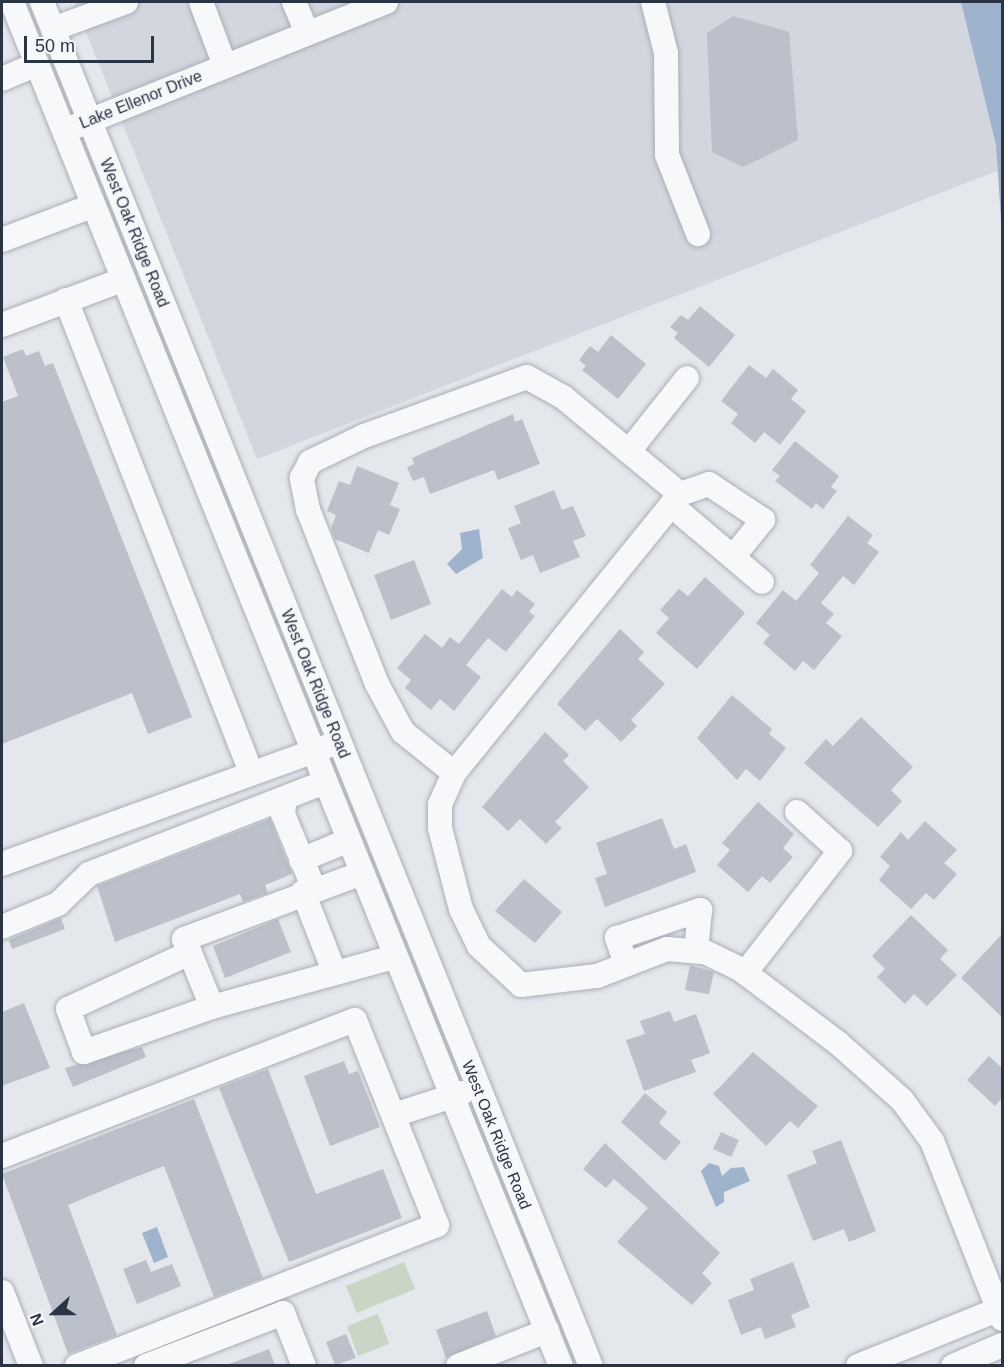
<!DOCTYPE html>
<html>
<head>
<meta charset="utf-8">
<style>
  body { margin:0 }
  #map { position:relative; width:1004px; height:1367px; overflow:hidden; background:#e4e7ec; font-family:Arial,sans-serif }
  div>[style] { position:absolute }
  .built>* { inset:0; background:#d2d6de }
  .green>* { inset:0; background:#c9d6c5 }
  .water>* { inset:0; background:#9fb4cc }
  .building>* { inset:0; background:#bbc0ca }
  .roads { filter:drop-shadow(0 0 2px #a9aeb7) drop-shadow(0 0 2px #a9aeb7) }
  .minor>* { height:24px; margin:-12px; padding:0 12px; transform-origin:12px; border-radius:12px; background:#f7f8fa }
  span { translate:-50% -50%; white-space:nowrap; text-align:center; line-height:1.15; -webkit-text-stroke:4.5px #f4f6f9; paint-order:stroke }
  .street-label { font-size:16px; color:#2b3445 }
  .frame { position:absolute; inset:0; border:3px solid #2b3445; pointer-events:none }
  .north { position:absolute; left:24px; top:1283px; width:60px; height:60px; -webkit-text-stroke:4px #f4f6f9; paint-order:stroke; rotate:249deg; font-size:16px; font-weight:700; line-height:24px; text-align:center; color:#2b3445 }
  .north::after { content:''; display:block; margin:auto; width:21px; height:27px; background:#2b3445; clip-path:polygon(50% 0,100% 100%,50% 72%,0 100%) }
  .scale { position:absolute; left:24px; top:36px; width:130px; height:27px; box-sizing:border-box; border:3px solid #2b3445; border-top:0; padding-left:8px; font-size:18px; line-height:21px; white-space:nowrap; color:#2b3445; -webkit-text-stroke:4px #f4f6f9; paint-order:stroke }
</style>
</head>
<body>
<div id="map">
  <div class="built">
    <i style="clip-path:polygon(74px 2px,1002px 2px,1002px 169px,257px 459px)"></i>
  </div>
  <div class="green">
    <i style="clip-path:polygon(404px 1262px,415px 1289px,357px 1313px,346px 1286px)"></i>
    <i style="clip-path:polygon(378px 1314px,389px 1344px,358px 1356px,347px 1326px)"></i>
  </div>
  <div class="water">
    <i style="clip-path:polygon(961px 2px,1002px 2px,1002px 234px,996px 145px)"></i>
    <i style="clip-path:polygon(479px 529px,483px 558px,456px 574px,447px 564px,462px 549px,460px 533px)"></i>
    <i style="clip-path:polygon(709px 1163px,719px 1166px,722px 1176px,731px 1168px,744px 1167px,750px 1181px,724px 1192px,724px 1202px,716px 1207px,701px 1171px)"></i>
    <i style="clip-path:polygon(157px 1227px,168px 1257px,154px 1263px,142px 1233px)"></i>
  </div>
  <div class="building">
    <i style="clip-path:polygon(733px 16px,789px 32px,798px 140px,743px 167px,712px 152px,707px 33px)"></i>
    <i style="clip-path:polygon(700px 306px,735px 335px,709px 367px,674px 338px,678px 333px,670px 327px,681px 315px,688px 320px)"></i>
    <i style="clip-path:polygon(611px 335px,646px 364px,618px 399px,582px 370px,586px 366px,579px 360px,590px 346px,598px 352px)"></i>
    <i style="clip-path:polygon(23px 349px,26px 356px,39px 351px,45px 366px,53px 363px,192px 717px,148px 734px,132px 693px,2px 744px,2px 402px,18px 396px,3px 357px)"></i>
    <i style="clip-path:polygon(749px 365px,766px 378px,773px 369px,798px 390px,791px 399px,806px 411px,780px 445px,764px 432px,755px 443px,731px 423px,738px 414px,721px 401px)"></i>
    <i style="clip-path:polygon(513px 414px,515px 422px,522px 419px,540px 464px,498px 480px,494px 470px,430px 494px,424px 477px,413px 481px,407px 467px,414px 464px,412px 458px)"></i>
    <i style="clip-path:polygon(795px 441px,839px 476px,831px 487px,837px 491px,823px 509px,816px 503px,812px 509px,775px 481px,780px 476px,772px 470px)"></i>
    <i style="clip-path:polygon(357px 466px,399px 483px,390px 505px,400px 509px,389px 535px,378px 530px,369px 553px,335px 539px,331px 528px,336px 515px,327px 511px,339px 481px,350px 485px)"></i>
    <i style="clip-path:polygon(554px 490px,562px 510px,573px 506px,586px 536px,573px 541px,580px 557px,540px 573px,533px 555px,521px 560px,508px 528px,521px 523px,514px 506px)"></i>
    <i style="clip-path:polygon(848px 516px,873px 535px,867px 543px,879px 552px,854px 585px,843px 576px,821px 603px,834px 614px,826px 623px,842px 636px,814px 670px,803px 661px,795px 671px,763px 643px,770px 635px,756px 623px,783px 590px,796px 601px,819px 573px,810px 565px)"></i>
    <i style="clip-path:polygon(414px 560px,431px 604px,391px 620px,374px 575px)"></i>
    <i style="clip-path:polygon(705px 577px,745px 613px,697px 669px,656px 633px,669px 618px,660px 610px,679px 589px,688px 596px)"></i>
    <i style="clip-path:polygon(502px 589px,512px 597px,517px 590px,535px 604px,529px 612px,535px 616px,506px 652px,488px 638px,466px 665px,481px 677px,454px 711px,440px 699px,431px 710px,405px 688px,411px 680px,397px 668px,425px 634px,442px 648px,450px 637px,459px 644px)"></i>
    <i style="clip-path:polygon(620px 629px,644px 652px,638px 659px,665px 684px,631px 720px,637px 726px,621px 742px,597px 719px,585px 731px,557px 704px)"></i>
    <i style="clip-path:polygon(732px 695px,772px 729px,769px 734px,786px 748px,760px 781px,746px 769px,737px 780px,697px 738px)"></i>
    <i style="clip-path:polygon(861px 717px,913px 767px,891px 790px,902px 801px,878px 827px,804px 763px,826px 739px,833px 746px)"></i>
    <i style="clip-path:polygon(545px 732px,569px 755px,563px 761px,589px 787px,555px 822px,562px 828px,546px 844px,520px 819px,508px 831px,482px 807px)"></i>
    <i style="clip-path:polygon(758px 802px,794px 834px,783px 848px,793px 857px,770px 883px,762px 876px,748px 892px,717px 865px,730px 850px,722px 843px)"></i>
    <i style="clip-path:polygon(662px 818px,674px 849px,686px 844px,696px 872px,605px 907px,595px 878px,607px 874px,596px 843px)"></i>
    <i style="clip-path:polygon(270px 819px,292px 874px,265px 885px,268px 893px,243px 902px,240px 894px,115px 942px,97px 886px)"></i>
    <i style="clip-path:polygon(925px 821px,957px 850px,944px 863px,957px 874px,934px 900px,926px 893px,911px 909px,879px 880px,890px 866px,880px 857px,901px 832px,908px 840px)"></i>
    <i style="clip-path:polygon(524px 879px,562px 912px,535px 943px,495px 911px)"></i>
    <i style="clip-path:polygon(911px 915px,948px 950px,940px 959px,957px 975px,927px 1006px,914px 994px,905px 1004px,877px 977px,885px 969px,872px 956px)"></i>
    <i style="clip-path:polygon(61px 918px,65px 929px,12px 949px,9px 940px)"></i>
    <i style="clip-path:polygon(278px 919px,291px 952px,225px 978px,213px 946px)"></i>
    <i style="clip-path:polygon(1002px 934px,1002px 1017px,961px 978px)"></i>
    <i style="clip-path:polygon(690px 965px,714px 972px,709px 994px,685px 990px)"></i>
    <i style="clip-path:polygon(24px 1003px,50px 1068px,2px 1086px,2px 1012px)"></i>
    <i style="clip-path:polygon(670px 1011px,674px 1022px,696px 1014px,710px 1053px,691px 1060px,696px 1072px,644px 1091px,626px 1040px,645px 1034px,640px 1021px)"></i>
    <i style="clip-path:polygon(142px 1047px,146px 1057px,73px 1087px,65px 1068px)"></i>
    <i style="clip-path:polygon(753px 1052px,818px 1106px,798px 1128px,790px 1121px,766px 1146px,713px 1094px)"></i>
    <i style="clip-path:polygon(989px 1056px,1002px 1068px,1002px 1098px,995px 1106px,967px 1080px)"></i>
    <i style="clip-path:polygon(344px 1061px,349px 1074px,358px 1071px,380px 1127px,330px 1146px,304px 1076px)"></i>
    <i style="clip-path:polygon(268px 1069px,316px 1194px,383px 1169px,402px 1218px,289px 1262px,219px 1088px)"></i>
    <i style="clip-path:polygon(645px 1093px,667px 1112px,659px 1123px,681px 1142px,665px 1161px,621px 1122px)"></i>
    <i style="clip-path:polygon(194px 1099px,263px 1278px,214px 1297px,164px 1166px,128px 1180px,68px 1205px,117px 1335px,68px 1354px,2px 1174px)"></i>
    <i style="clip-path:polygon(721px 1132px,739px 1140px,731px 1157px,713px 1149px)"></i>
    <i style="clip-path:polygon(841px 1140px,876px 1231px,849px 1242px,844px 1229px,813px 1241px,787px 1175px,817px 1163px,812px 1151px)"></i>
    <i style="clip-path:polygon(605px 1143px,720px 1253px,702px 1273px,712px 1283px,692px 1305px,617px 1242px,648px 1208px,614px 1179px,606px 1188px,583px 1169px)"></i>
    <i style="clip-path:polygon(146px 1260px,151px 1272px,172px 1264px,181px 1286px,137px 1304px,123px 1269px)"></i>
    <i style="clip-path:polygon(793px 1262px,810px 1307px,791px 1315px,796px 1327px,765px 1339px,761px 1327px,741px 1335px,728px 1300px,754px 1290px,750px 1279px)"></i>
    <i style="clip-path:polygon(487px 1311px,496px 1336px,446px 1358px,436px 1330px)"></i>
    <i style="clip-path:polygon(346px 1334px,356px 1358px,335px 1365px,326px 1342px)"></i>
    <i style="clip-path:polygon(269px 1349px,275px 1365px,229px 1365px,229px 1364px)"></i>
  </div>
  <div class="roads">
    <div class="minor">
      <i style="left:12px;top:2px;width:1470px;rotate:68.08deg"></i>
      <i style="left:42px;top:2px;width:1470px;rotate:68.08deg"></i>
      <i style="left:201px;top:2px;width:68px;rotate:69.4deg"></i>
      <i style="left:294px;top:2px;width:34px;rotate:67deg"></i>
      <i style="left:653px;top:2px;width:53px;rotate:75.7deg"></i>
      <i style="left:666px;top:53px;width:102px;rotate:89.4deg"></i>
      <i style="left:667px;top:155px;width:85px;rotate:68.6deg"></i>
      <i style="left:53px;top:29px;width:78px;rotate:-20.3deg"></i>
      <i style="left:2px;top:79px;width:38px;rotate:-23deg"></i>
      <i style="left:74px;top:127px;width:336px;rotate:-21.8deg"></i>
      <i style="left:2px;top:240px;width:96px;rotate:-20.7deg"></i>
      <i style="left:66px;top:300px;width:507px;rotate:68.6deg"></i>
      <i style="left:2px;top:325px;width:128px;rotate:-20.6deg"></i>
      <i style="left:629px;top:451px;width:93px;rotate:-51.5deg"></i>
      <i style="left:671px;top:505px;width:119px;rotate:40.2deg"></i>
      <i style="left:733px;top:557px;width:48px;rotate:-51deg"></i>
      <i style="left:763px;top:520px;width:65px;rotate:-146.3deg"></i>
      <i style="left:709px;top:484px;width:31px;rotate:161deg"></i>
      <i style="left:680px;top:494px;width:359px;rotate:129deg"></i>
      <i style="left:454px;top:773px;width:34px;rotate:114deg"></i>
      <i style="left:440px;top:804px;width:24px;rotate:90deg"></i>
      <i style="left:440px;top:828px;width:84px;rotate:75.5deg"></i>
      <i style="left:461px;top:909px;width:41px;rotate:64.1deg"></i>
      <i style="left:479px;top:946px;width:57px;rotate:42.9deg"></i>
      <i style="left:521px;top:985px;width:77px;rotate:-6.8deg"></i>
      <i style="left:597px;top:976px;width:75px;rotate:-21.1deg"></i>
      <i style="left:667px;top:949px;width:38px;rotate:5deg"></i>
      <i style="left:705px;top:952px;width:39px;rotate:26deg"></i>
      <i style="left:740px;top:969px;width:123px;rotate:37.1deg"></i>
      <i style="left:838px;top:1043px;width:86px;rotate:41.7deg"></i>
      <i style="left:902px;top:1100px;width:51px;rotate:53.8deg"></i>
      <i style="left:932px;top:1141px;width:191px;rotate:68.5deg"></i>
      <i style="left:454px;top:773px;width:65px;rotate:-141.2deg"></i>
      <i style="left:403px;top:732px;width:55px;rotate:-118.4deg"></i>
      <i style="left:377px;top:684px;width:187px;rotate:-111.6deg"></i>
      <i style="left:308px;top:510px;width:33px;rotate:-101deg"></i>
      <i style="left:302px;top:478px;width:18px;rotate:-63deg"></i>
      <i style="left:310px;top:462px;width:60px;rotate:-25.7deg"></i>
      <i style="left:364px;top:436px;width:173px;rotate:-19.9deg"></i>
      <i style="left:527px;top:377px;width:41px;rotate:29.1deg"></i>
      <i style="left:563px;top:397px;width:152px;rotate:39.7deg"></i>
      <i style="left:285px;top:799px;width:15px;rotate:98deg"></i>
      <i style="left:283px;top:814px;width:81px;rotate:67.5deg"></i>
      <i style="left:301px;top:860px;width:50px;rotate:-22.4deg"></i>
      <i style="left:2px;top:864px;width:344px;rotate:-19.9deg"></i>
      <i style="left:303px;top:892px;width:85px;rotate:68.6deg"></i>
      <i style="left:2px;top:927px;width:61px;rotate:-22.3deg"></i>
      <i style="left:58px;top:904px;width:43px;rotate:-44.1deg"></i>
      <i style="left:89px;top:874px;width:251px;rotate:-21.3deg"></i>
      <i style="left:190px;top:953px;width:15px;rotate:-113deg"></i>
      <i style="left:184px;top:939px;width:188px;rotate:-20.3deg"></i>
      <i style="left:626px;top:964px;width:28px;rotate:-109deg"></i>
      <i style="left:617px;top:938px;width:88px;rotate:-18.6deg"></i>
      <i style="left:700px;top:910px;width:41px;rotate:95.6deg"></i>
      <i style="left:745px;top:973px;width:155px;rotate:-52.1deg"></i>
      <i style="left:840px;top:851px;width:58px;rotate:-137.8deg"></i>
      <i style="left:212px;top:1007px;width:136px;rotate:160.6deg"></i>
      <i style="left:84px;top:1052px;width:46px;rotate:-110.4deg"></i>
      <i style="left:68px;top:1009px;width:134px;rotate:-24.7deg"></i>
      <i style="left:190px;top:953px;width:58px;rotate:67.8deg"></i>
      <i style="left:212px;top:1007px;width:189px;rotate:-15.4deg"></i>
      <i style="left:397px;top:1114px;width:68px;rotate:-17.9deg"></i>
      <i style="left:2px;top:1156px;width:378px;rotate:-21.1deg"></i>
      <i style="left:355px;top:1020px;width:221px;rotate:68.2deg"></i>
      <i style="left:437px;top:1225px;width:387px;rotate:158.6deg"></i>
      <i style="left:2px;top:1292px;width:79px;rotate:68.6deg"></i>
      <i style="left:146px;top:1366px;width:147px;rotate:-21.1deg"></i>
      <i style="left:283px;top:1313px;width:57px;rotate:68.4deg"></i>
      <i style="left:458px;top:1366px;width:96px;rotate:-21.5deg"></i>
      <i style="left:858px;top:1366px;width:155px;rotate:-21.9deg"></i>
      <i style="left:953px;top:1366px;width:53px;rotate:-23.2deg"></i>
    </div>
  </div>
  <div class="street-label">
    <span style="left:141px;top:100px;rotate:-22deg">Lake Ellenor Drive</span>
    <span style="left:134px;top:233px;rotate:68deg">West Oak Ridge Road</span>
    <span style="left:315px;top:684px;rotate:68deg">West Oak Ridge Road</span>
    <span style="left:496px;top:1135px;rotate:68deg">West Oak Ridge Road</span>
  </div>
  <div class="frame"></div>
  <div class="north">N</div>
  <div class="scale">50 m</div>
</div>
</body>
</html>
